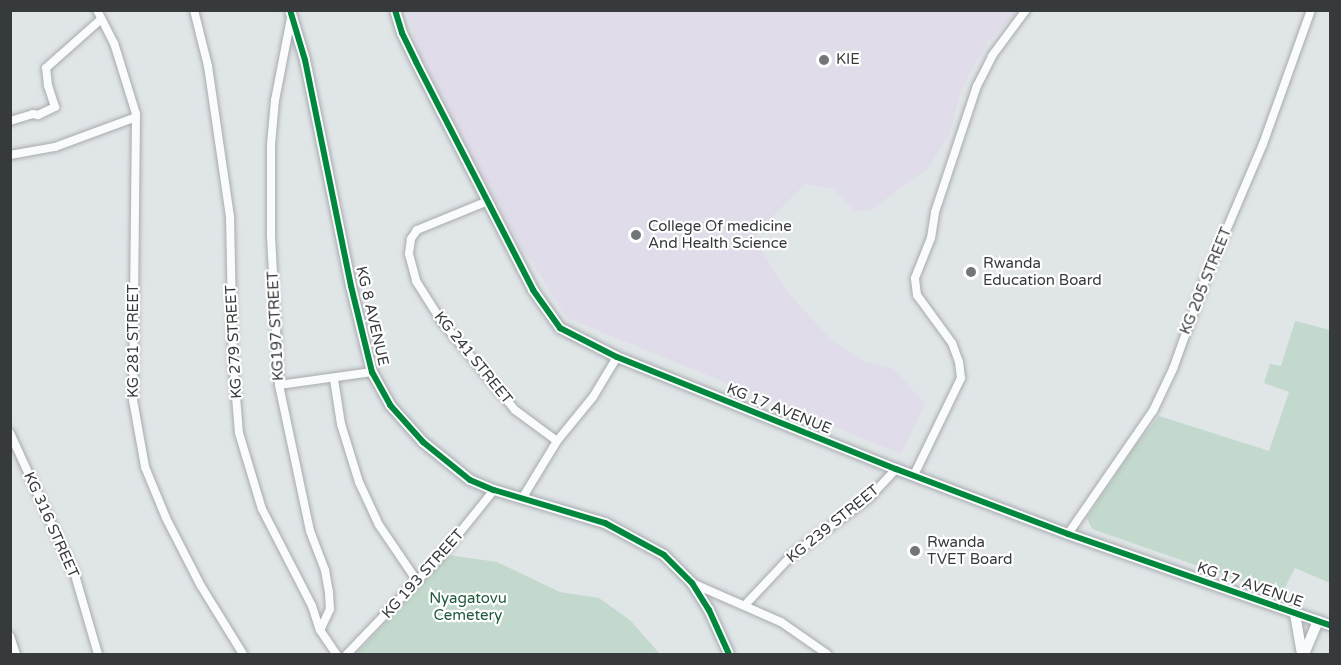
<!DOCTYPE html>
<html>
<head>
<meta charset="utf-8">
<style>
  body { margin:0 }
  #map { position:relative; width:1341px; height:665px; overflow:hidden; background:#e0e5e8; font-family:"Varela Round",sans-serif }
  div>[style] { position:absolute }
  .education>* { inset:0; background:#e1dce9 }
  .green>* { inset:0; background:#c3d9cd }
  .roads { filter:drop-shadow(0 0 2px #a7abad) drop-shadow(0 0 2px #a7abad) }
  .minor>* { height:8px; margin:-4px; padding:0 4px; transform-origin:4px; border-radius:4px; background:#fafbfc }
  .tertiary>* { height:10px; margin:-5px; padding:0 5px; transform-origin:5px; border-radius:5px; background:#fafbfc }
  .cycleway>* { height:6px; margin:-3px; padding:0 3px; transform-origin:3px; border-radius:3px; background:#00873e }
  .dots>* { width:16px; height:16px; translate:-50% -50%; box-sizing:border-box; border:3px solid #fff; border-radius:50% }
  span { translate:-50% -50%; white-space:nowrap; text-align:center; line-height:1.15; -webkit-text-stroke:4.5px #fff; paint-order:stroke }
  .poi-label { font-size:15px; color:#373a3d }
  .left { translate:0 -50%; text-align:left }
  .street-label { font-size:15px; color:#373a3d }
  .park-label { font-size:15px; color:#215a3a }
  .frame { position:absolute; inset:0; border:12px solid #373a3d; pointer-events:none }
</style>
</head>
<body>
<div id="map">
  <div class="education">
    <i style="clip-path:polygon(407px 11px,1019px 11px,989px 40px,962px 88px,949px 135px,928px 168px,871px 210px,855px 211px,834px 189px,805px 184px,760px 229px,755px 239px,786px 290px,830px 339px,865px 362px,894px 369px,925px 404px,901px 454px,567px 318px,512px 231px,419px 52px)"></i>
  </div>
  <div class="green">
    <i style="clip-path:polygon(1295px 321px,1330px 330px,1330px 583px,1295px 568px,1281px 595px,1092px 529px,1087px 518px,1133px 449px,1159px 416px,1269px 451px,1289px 392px,1264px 383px,1270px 364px,1281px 366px)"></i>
    <i style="clip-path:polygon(449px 555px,497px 562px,560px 592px,599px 598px,630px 620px,660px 654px,356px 654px)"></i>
  </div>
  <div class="roads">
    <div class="minor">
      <i style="left:97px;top:10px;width:37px;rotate:63deg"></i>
      <i style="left:114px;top:43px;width:74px;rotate:72.8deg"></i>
      <i style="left:136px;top:114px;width:286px;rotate:90.6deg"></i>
      <i style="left:133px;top:400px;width:68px;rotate:79.8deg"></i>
      <i style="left:145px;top:467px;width:55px;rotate:67.6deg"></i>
      <i style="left:166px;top:518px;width:76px;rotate:62.8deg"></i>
      <i style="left:201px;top:586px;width:80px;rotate:58.3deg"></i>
      <i style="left:194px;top:10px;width:58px;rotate:76deg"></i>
      <i style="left:208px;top:66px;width:153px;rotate:81.7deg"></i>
      <i style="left:230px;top:217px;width:142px;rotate:88.8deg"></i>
      <i style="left:233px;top:359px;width:74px;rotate:85.4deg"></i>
      <i style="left:239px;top:433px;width:79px;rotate:73.2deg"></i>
      <i style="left:262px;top:509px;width:109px;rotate:62.7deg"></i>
      <i style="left:312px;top:606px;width:25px;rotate:72deg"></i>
      <i style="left:320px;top:630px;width:29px;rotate:56deg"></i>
      <i style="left:291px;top:18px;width:84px;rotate:101deg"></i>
      <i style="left:275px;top:100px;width:45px;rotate:95.1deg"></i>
      <i style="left:271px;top:145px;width:91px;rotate:90deg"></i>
      <i style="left:271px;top:236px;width:149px;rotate:86.9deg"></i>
      <i style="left:279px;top:385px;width:149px;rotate:78deg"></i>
      <i style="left:310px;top:531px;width:42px;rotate:69deg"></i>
      <i style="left:325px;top:570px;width:22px;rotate:80deg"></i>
      <i style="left:329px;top:592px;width:17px;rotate:87deg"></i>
      <i style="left:330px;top:609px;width:23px;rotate:115deg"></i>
      <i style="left:10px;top:121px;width:24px;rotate:-17deg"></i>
      <i style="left:33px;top:114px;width:5px;rotate:11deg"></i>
      <i style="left:38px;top:115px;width:19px;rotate:-25deg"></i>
      <i style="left:55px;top:107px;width:22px;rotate:-108deg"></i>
      <i style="left:48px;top:86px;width:18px;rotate:-96deg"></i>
      <i style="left:46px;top:68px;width:72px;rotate:-41.6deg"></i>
      <i style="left:10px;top:155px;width:46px;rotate:-10.1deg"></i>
      <i style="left:55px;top:147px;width:86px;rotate:-20.3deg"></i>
      <i style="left:488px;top:201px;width:77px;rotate:157.8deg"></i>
      <i style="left:417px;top:230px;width:11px;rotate:124deg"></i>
      <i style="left:411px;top:239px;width:15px;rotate:98deg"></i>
      <i style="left:409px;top:254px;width:28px;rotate:75deg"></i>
      <i style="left:416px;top:281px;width:49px;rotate:57.6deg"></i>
      <i style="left:442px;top:322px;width:114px;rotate:50.3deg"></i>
      <i style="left:515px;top:410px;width:52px;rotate:36.4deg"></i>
      <i style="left:334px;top:379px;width:46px;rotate:81.2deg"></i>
      <i style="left:341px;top:424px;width:61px;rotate:72.8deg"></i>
      <i style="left:359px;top:482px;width:47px;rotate:65.1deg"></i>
      <i style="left:379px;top:525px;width:68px;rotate:55.8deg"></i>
      <i style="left:279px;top:385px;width:94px;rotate:-8deg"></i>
      <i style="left:10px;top:433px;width:156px;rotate:65.4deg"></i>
      <i style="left:75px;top:575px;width:82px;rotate:73.8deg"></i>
      <i style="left:914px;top:475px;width:108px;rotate:-64.1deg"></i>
      <i style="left:961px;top:378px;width:16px;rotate:-97deg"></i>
      <i style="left:959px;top:362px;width:20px;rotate:-110deg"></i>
      <i style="left:952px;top:343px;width:59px;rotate:-126.1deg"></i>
      <i style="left:917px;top:295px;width:17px;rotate:-97deg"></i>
      <i style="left:915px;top:278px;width:43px;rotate:-68.2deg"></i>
      <i style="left:931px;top:238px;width:26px;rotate:-81deg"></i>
      <i style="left:935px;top:212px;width:133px;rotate:-71.6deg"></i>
      <i style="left:977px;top:86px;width:34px;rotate:-63deg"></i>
      <i style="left:992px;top:56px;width:57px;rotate:-53.5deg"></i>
      <i style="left:523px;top:497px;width:66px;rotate:-58.7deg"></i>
      <i style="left:557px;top:441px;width:57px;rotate:-50.7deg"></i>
      <i style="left:593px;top:397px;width:47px;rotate:-59deg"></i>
      <i style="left:1068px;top:534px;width:150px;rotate:-55.4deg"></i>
      <i style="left:1153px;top:411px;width:47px;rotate:-64.5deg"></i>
      <i style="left:1173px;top:369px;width:95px;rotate:-70.2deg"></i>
      <i style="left:1205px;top:280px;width:148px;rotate:-66.9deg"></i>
      <i style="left:1263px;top:144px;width:142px;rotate:-70.3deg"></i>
      <i style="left:692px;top:583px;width:97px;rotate:23.7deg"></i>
      <i style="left:781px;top:622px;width:56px;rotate:34.8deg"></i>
      <i style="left:745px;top:605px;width:69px;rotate:-46.8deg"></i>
      <i style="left:792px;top:555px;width:96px;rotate:-36.5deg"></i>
      <i style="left:869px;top:498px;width:40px;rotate:-47deg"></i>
      <i style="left:10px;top:636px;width:19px;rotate:72deg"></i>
      <i style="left:347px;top:654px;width:134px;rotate:-46.2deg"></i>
      <i style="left:440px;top:557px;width:86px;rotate:-51.1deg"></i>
    </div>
    <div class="tertiary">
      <i style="left:290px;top:10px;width:52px;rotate:73.3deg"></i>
      <i style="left:305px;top:60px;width:231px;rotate:78.5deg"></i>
      <i style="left:351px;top:286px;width:89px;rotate:76.3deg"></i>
      <i style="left:372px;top:372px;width:38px;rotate:61deg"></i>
      <i style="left:390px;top:405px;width:50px;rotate:48.3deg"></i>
      <i style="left:423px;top:442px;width:60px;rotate:39deg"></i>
      <i style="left:470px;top:480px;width:26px;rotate:23deg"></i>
      <i style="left:494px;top:490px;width:116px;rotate:16.6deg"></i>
      <i style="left:605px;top:523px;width:67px;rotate:28.5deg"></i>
      <i style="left:664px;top:555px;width:40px;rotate:45deg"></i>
      <i style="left:692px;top:583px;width:32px;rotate:58deg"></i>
      <i style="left:709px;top:610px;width:48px;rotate:65.6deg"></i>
      <i style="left:395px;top:10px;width:24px;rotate:73deg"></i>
      <i style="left:402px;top:33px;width:32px;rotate:64deg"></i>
      <i style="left:416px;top:62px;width:256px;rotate:62.8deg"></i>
      <i style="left:533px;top:290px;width:47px;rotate:54.6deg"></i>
      <i style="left:560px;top:328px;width:64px;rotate:27deg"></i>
      <i style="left:617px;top:357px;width:301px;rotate:21.9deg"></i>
      <i style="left:896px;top:469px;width:184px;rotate:20.7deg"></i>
      <i style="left:1068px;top:534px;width:277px;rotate:19.2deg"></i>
      <i style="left:1295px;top:614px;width:41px;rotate:80.1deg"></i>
      <i style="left:1304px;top:654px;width:36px;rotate:-67deg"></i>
    </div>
  </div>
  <div class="cycleway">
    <i style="left:290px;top:10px;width:52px;rotate:73.3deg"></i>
    <i style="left:305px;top:60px;width:231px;rotate:78.5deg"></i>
    <i style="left:351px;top:286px;width:89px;rotate:76.3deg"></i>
    <i style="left:372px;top:372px;width:38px;rotate:61deg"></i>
    <i style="left:390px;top:405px;width:50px;rotate:48.3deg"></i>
    <i style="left:423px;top:442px;width:60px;rotate:39deg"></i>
    <i style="left:470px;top:480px;width:26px;rotate:23deg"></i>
    <i style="left:494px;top:490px;width:116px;rotate:16.6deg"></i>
    <i style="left:605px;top:523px;width:67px;rotate:28.5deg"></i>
    <i style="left:664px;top:555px;width:40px;rotate:45deg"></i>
    <i style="left:692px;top:583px;width:32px;rotate:58deg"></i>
    <i style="left:709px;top:610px;width:48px;rotate:65.6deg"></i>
    <i style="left:395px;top:10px;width:24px;rotate:73deg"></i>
    <i style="left:402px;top:33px;width:32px;rotate:64deg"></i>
    <i style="left:416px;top:62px;width:256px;rotate:62.8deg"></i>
    <i style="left:533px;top:290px;width:47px;rotate:54.6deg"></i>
    <i style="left:560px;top:328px;width:64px;rotate:27deg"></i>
    <i style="left:617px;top:357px;width:301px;rotate:21.9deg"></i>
    <i style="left:896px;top:469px;width:184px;rotate:20.7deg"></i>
    <i style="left:1068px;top:534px;width:277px;rotate:19.2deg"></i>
  </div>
  <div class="dots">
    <i style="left:824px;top:60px;background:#727679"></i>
    <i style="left:636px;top:235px;background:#727679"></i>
    <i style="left:971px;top:272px;background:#727679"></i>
    <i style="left:915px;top:551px;background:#727679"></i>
  </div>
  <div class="poi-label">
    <span class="left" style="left:836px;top:60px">KIE</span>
    <span class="left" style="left:648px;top:235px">College Of medicine<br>And Health Science</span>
    <span class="left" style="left:983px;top:272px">Rwanda<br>Education Board</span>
    <span class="left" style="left:927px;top:551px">Rwanda<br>TVET Board</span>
  </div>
  <div class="street-label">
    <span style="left:1206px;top:281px;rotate:-68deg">KG 205 STREET</span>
    <span style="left:372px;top:316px;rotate:77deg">KG 8 AVENUE</span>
    <span style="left:276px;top:326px;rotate:-93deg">KG197 STREET</span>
    <span style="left:134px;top:341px;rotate:-90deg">KG 281 STREET</span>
    <span style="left:234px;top:342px;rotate:-93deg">KG 279 STREET</span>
    <span style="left:473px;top:358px;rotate:51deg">KG 241 STREET</span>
    <span style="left:779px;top:409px;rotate:22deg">KG 17 AVENUE</span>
    <span style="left:833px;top:524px;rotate:-39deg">KG 239 STREET</span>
    <span style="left:51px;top:525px;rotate:66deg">KG 316 STREET</span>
    <span style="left:423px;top:574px;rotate:-48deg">KG 193 STREET</span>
    <span style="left:1250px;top:585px;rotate:19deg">KG 17 AVENUE</span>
  </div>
  <div class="park-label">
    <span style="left:468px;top:607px">Nyagatovu<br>Cemetery</span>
  </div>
  <div class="frame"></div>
</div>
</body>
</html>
